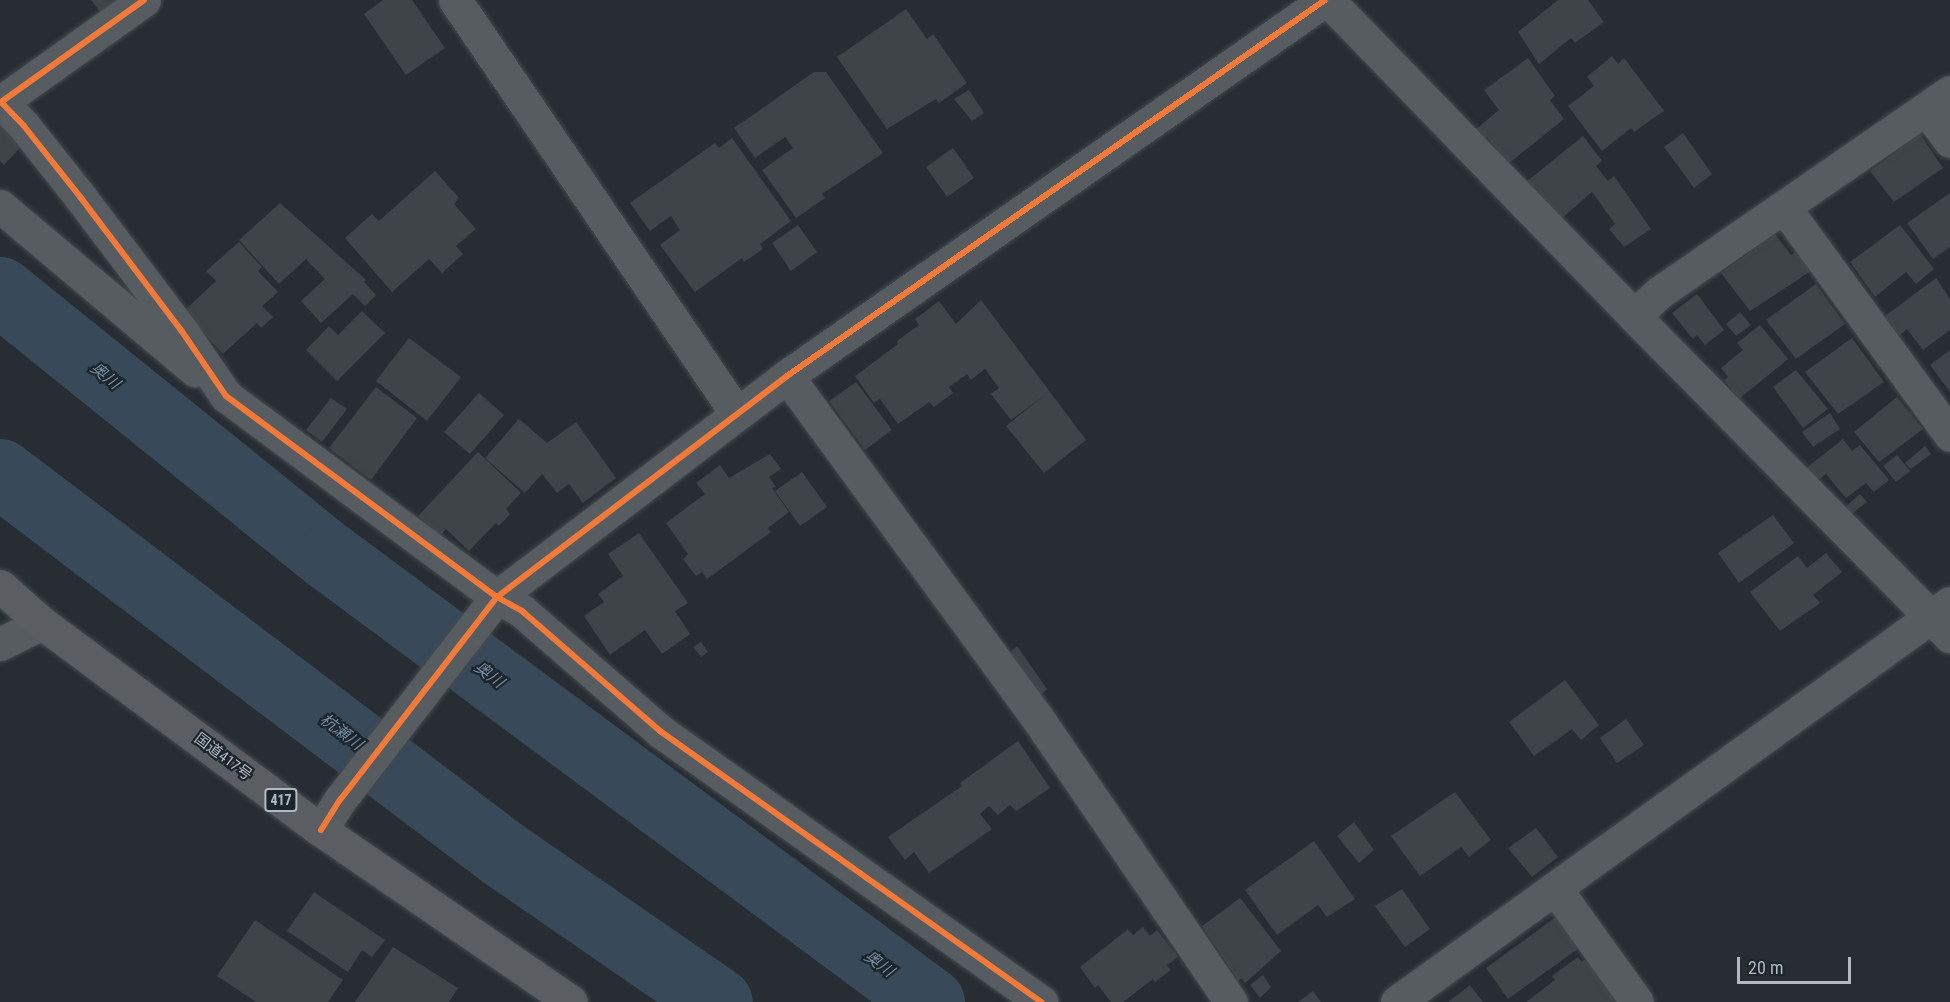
<!DOCTYPE html>
<html>
<head>
<meta charset="utf-8">
<style>
  body { margin:0 }
  #map { position:relative; width:1950px; height:1002px; overflow:hidden; background:#272d32; font-family:"Roboto Condensed","Noto Sans JP",sans-serif }
  div>[style] { position:absolute }
  .river>* { height:69px; margin:-34.5px; padding:0 34.5px; transform-origin:34.5px; border-radius:34.5px; background:#38495a }
  .building>* { inset:0; background:#3f4449 }
  .roads { filter:drop-shadow(0 0 2px #45494d) drop-shadow(0 0 2px #45494d) }
  .minor>* { height:33px; margin:-16.5px; padding:0 16.5px; transform-origin:16.5px; border-radius:16.5px; background:#575c61 }
  .trunk>* { height:33px; margin:-16.5px; padding:0 16.5px; transform-origin:16.5px; border-radius:16.5px; background:#5a5e62 }
  .cycleway>* { height:6px; margin:-3px; padding:0 3px; transform-origin:3px; border-radius:3px; background:#f17a3a }
  span { translate:-50% -50%; white-space:nowrap; text-align:center; line-height:1.15; -webkit-text-stroke:4.5px #1c242c; paint-order:stroke }
  .shield-label span { padding:2px 4px; background:#1c242c; border:2px solid; border-radius:4px; -webkit-text-stroke-width:0 }
  .shield-label { font-size:14px; color:#b1bac3; font-weight:700 }
  .street-label { font-size:15px; color:#b1bac3 }
  .water-label { font-size:16px; color:#758ca4; font-style:italic }
  .scale { position:absolute; left:1737px; top:957px; width:114px; height:27px; box-sizing:border-box; border:3px solid #b1bac3; border-top:0; padding-left:8px; font-size:18px; line-height:21px; white-space:nowrap; color:#b1bac3; -webkit-text-stroke:4px #1c242c; paint-order:stroke }
</style>
</head>
<body>
<div id="map">
  <div class="river">
    <i style="left:0;top:291px;width:424px;rotate:38.9deg"></i>
    <i style="left:330px;top:557px;width:747px;rotate:36.56deg"></i>
    <i style="left:0;top:473px;width:630px;rotate:37.12deg"></i>
    <i style="left:502px;top:853px;width:262px;rotate:34.6deg"></i>
  </div>
  <div class="building">
    <i style="clip-path:polygon(91px 0,116px 0,100px 12px)"></i>
    <i style="clip-path:polygon(383px 0,412px 0,445px 48px,406px 75px,364px 14px)"></i>
    <i style="clip-path:polygon(1558px 0,1588px 0,1604px 22px,1575px 43px,1571px 38px,1539px 64px,1518px 32px)"></i>
    <i style="clip-path:polygon(906px 9px,927px 39px,933px 34px,967px 83px,939px 103px,936px 99px,887px 129px,837px 57px)"></i>
    <i style="clip-path:polygon(1612px 56px,1618px 64px,1624px 58px,1664px 111px,1634px 132px,1631px 128px,1602px 151px,1568px 106px,1594px 86px,1587px 77px)"></i>
    <i style="clip-path:polygon(1528px 58px,1555px 96px,1550px 100px,1564px 119px,1508px 164px,1487px 137px,1483px 140px,1475px 130px,1499px 110px,1484px 90px)"></i>
    <i style="clip-path:polygon(814px 72px,826px 72px,883px 153px,822px 194px,825px 198px,796px 218px,762px 170px,793px 148px,785px 137px,755px 158px,734px 128px)"></i>
    <i style="clip-path:polygon(969px 90px,984px 113px,972px 121px,954px 99px)"></i>
    <i style="clip-path:polygon(0 117px,26px 141px,4px 165px,0 161px)"></i>
    <i style="clip-path:polygon(1683px 133px,1712px 174px,1694px 188px,1664px 147px)"></i>
    <i style="clip-path:polygon(1920px 134px,1943px 168px,1894px 202px,1870px 171px)"></i>
    <i style="clip-path:polygon(1583px 136px,1602px 161px,1596px 166px,1608px 181px,1614px 176px,1651px 229px,1624px 247px,1609px 229px,1615px 224px,1592px 192px,1560px 220px,1526px 182px)"></i>
    <i style="clip-path:polygon(732px 138px,791px 221px,760px 244px,763px 249px,744px 262px,742px 258px,695px 292px,660px 245px,680px 230px,671px 216px,650px 231px,630px 203px,715px 143px,719px 148px)"></i>
    <i style="clip-path:polygon(953px 148px,974px 178px,947px 197px,926px 167px)"></i>
    <i style="clip-path:polygon(435px 171px,459px 198px,454px 204px,476px 229px,456px 246px,463px 254px,442px 273px,429px 259px,392px 292px,345px 238px,372px 214px,379px 221px)"></i>
    <i style="clip-path:polygon(1950px 193px,1950px 247px,1933px 259px,1907px 223px)"></i>
    <i style="clip-path:polygon(280px 203px,366px 280px,364px 282px,376px 295px,365px 306px,353px 294px,321px 323px,301px 301px,325px 279px,306px 259px,279px 284px,239px 240px)"></i>
    <i style="clip-path:polygon(798px 225px,817px 252px,791px 271px,772px 243px)"></i>
    <i style="clip-path:polygon(1900px 225px,1934px 269px,1916px 284px,1906px 272px,1875px 297px,1850px 262px)"></i>
    <i style="clip-path:polygon(1775px 234px,1791px 255px,1797px 251px,1811px 271px,1750px 311px,1721px 273px)"></i>
    <i style="clip-path:polygon(239px 242px,262px 267px,258px 271px,278px 292px,262px 306px,273px 317px,261px 328px,257px 323px,223px 354px,184px 311px,216px 281px,206px 271px)"></i>
    <i style="clip-path:polygon(1936px 278px,1950px 299px,1950px 330px,1923px 350px,1907px 329px,1899px 336px,1885px 316px)"></i>
    <i style="clip-path:polygon(1816px 284px,1845px 324px,1796px 359px,1766px 320px)"></i>
    <i style="clip-path:polygon(1697px 294px,1724px 330px,1705px 345px,1697px 335px,1693px 339px,1672px 313px)"></i>
    <i style="clip-path:polygon(981px 300px,1086px 440px,1044px 473px,1006px 426px,1046px 394px,1011px 420px,991px 394px,999px 388px,985px 369px,971px 380px,967px 374px,949px 387px,953px 393px,934px 407px,929px 402px,898px 424px,880px 399px,874px 403px,855px 376px,898px 344px,897px 341px,919px 325px,915px 319px,939px 301px,956px 324px)"></i>
    <i style="clip-path:polygon(362px 311px,385px 333px,337px 381px,306px 350px,329px 326px,338px 335px)"></i>
    <i style="clip-path:polygon(1740px 312px,1751px 325px,1736px 336px,1726px 324px)"></i>
    <i style="clip-path:polygon(1760px 325px,1788px 359px,1739px 399px,1724px 380px,1728px 377px,1721px 368px,1743px 350px,1737px 343px)"></i>
    <i style="clip-path:polygon(409px 338px,461px 377px,427px 421px,376px 381px)"></i>
    <i style="clip-path:polygon(1852px 338px,1884px 382px,1838px 414px,1805px 372px)"></i>
    <i style="clip-path:polygon(1950px 350px,1950px 392px,1930px 365px)"></i>
    <i style="clip-path:polygon(1796px 370px,1828px 409px,1803px 428px,1773px 387px)"></i>
    <i style="clip-path:polygon(856px 382px,892px 430px,865px 450px,829px 401px)"></i>
    <i style="clip-path:polygon(376px 387px,417px 418px,371px 480px,329px 448px)"></i>
    <i style="clip-path:polygon(479px 393px,504px 415px,470px 454px,444px 432px)"></i>
    <i style="clip-path:polygon(1897px 397px,1923px 429px,1879px 462px,1854px 432px)"></i>
    <i style="clip-path:polygon(331px 398px,347px 409px,322px 442px,306px 430px)"></i>
    <i style="clip-path:polygon(1830px 413px,1840px 429px,1813px 447px,1802px 432px)"></i>
    <i style="clip-path:polygon(519px 419px,547px 443px,576px 422px,616px 478px,583px 503px,569px 484px,557px 493px,542px 474px,525px 493px,485px 458px)"></i>
    <i style="clip-path:polygon(1843px 439px,1852px 451px,1860px 445px,1889px 480px,1874px 492px,1866px 483px,1846px 498px,1826px 474px,1816px 482px,1804px 470px)"></i>
    <i style="clip-path:polygon(1925px 446px,1931px 454px,1911px 469px,1905px 463px)"></i>
    <i style="clip-path:polygon(478px 452px,521px 493px,506px 509px,510px 514px,499px 526px,496px 523px,469px 551px,446px 529px,440px 536px,418px 516px)"></i>
    <i style="clip-path:polygon(770px 454px,781px 469px,769px 477px,776px 487px,772px 488px,789px 512px,768px 528px,771px 532px,707px 579px,702px 572px,696px 576px,683px 559px,688px 554px,666px 523px,705px 494px,696px 483px,720px 465px,729px 478px)"></i>
    <i style="clip-path:polygon(1897px 455px,1910px 471px,1896px 482px,1883px 466px)"></i>
    <i style="clip-path:polygon(802px 472px,827px 507px,800px 526px,775px 491px)"></i>
    <i style="clip-path:polygon(1860px 494px,1867px 502px,1848px 517px,1842px 510px)"></i>
    <i style="clip-path:polygon(1773px 515px,1794px 543px,1739px 583px,1718px 553px)"></i>
    <i style="clip-path:polygon(639px 533px,688px 603px,675px 611px,690px 634px,662px 654px,645px 630px,610px 655px,584px 616px,604px 602px,598px 594px,623px 576px,608px 554px)"></i>
    <i style="clip-path:polygon(1826px 553px,1842px 572px,1813px 595px,1820px 603px,1780px 631px,1750px 592px,1798px 556px,1807px 568px)"></i>
    <i style="clip-path:polygon(701px 642px,708px 652px,701px 657px,693px 647px)"></i>
    <i style="clip-path:polygon(1017px 646px,1047px 689px,1038px 698px,1006px 656px)"></i>
    <i style="clip-path:polygon(1565px 680px,1599px 725px,1581px 740px,1572px 729px,1534px 756px,1509px 722px)"></i>
    <i style="clip-path:polygon(1626px 719px,1644px 745px,1617px 763px,1600px 738px)"></i>
    <i style="clip-path:polygon(1018px 741px,1050px 788px,1016px 811px,1010px 805px,998px 815px,989px 806px,980px 814px,992px 829px,929px 873px,914px 852px,905px 860px,888px 837px,962px 786px,960px 783px)"></i>
    <i style="clip-path:polygon(1455px 792px,1491px 840px,1469px 857px,1461px 847px,1420px 876px,1391px 836px)"></i>
    <i style="clip-path:polygon(1354px 822px,1374px 850px,1359px 863px,1337px 836px)"></i>
    <i style="clip-path:polygon(1536px 828px,1558px 857px,1532px 877px,1508px 848px)"></i>
    <i style="clip-path:polygon(1314px 841px,1355px 899px,1327px 917px,1318px 905px,1277px 935px,1245px 890px)"></i>
    <i style="clip-path:polygon(1402px 889px,1430px 929px,1405px 947px,1375px 906px)"></i>
    <i style="clip-path:polygon(314px 892px,385px 940px,372px 957px,362px 950px,348px 972px,287px 931px)"></i>
    <i style="clip-path:polygon(1240px 898px,1281px 951px,1245px 983px,1241px 978px,1238px 981px,1202px 926px)"></i>
    <i style="clip-path:polygon(1560px 914px,1582px 946px,1508px 999px,1486px 968px)"></i>
    <i style="clip-path:polygon(255px 920px,343px 980px,328px 1002px,256px 1002px,217px 976px)"></i>
    <i style="clip-path:polygon(1143px 927px,1150px 936px,1157px 930px,1178px 957px,1167px 965px,1171px 970px,1155px 982px,1153px 979px,1123px 1002px,1111px 1002px,1098px 985px,1095px 988px,1080px 967px,1128px 929px,1133px 935px)"></i>
    <i style="clip-path:polygon(393px 947px,458px 988px,449px 1002px,355px 1002px)"></i>
    <i style="clip-path:polygon(1578px 957px,1582px 962px,1587px 957px,1623px 1002px,1526px 1002px,1555px 980px,1552px 976px)"></i>
    <i style="clip-path:polygon(1263px 975px,1271px 987px,1260px 998px,1250px 985px)"></i>
    <i style="clip-path:polygon(1470px 985px,1483px 1002px,1448px 1002px)"></i>
    <i style="clip-path:polygon(1313px 991px,1321px 1002px,1298px 1002px)"></i>
  </div>
  <div class="roads">
    <div class="minor">
      <i style="left:144px;top:0;width:176px;rotate:144.5deg"></i>
      <i style="left:1px;top:102px;width:33px;rotate:46deg"></i>
      <i style="left:24px;top:126px;width:92px;rotate:51.6deg"></i>
      <i style="left:81px;top:198px;width:166px;rotate:52.9deg"></i>
      <i style="left:181px;top:330px;width:80px;rotate:55.7deg"></i>
      <i style="left:226px;top:396px;width:337px;rotate:36.6deg"></i>
      <i style="left:497px;top:597px;width:29px;rotate:29deg"></i>
      <i style="left:522px;top:611px;width:183px;rotate:41deg"></i>
      <i style="left:660px;top:731px;width:468px;rotate:35.4deg"></i>
      <i style="left:455px;top:0;width:501px;rotate:55.74deg"></i>
      <i style="left:1328px;top:0;width:440px;rotate:45.9deg"></i>
      <i style="left:1634px;top:316px;width:450px;rotate:45.4deg"></i>
      <i style="left:1926px;top:109px;width:40px;rotate:53deg"></i>
      <i style="left:0;top:206px;width:255px;rotate:40.1deg"></i>
      <i style="left:1784px;top:207px;width:282px;rotate:53.9deg"></i>
      <i style="left:1634px;top:316px;width:35px;rotate:-43deg"></i>
      <i style="left:1660px;top:292px;width:352px;rotate:-34.6deg"></i>
      <i style="left:787px;top:376px;width:421px;rotate:53.8deg"></i>
      <i style="left:1036px;top:716px;width:346px;rotate:55.7deg"></i>
      <i style="left:0;top:644px;width:47px;rotate:-26.6deg"></i>
      <i style="left:321px;top:830px;width:36px;rotate:-58deg"></i>
      <i style="left:340px;top:800px;width:257px;rotate:-52.3deg"></i>
      <i style="left:497px;top:597px;width:365px;rotate:-37.3deg"></i>
      <i style="left:787px;top:376px;width:656px;rotate:-34.95deg"></i>
      <i style="left:1555px;top:888px;width:140px;rotate:54.3deg"></i>
      <i style="left:1397px;top:1002px;width:682px;rotate:-35.81deg"></i>
    </div>
    <div class="trunk">
      <i style="left:0;top:586px;width:56px;rotate:41.4deg"></i>
      <i style="left:42px;top:623px;width:347px;rotate:36.6deg"></i>
      <i style="left:321px;top:830px;width:303px;rotate:34.5deg"></i>
    </div>
  </div>
  <div class="cycleway">
    <i style="left:144px;top:0;width:176px;rotate:144.5deg"></i>
    <i style="left:1px;top:102px;width:33px;rotate:46deg"></i>
    <i style="left:24px;top:126px;width:92px;rotate:51.6deg"></i>
    <i style="left:81px;top:198px;width:166px;rotate:52.9deg"></i>
    <i style="left:181px;top:330px;width:80px;rotate:55.7deg"></i>
    <i style="left:226px;top:396px;width:337px;rotate:36.6deg"></i>
    <i style="left:497px;top:597px;width:29px;rotate:29deg"></i>
    <i style="left:522px;top:611px;width:183px;rotate:41deg"></i>
    <i style="left:660px;top:731px;width:468px;rotate:35.4deg"></i>
    <i style="left:321px;top:830px;width:36px;rotate:-58deg"></i>
    <i style="left:340px;top:800px;width:257px;rotate:-52.3deg"></i>
    <i style="left:497px;top:597px;width:365px;rotate:-37.3deg"></i>
    <i style="left:787px;top:376px;width:656px;rotate:-34.95deg"></i>
  </div>
  <div class="shield-label">
    <span style="left:281px;top:800px">417</span>
  </div>
  <div class="street-label">
    <span style="left:223px;top:757px;rotate:37deg">国道417号</span>
  </div>
  <div class="water-label">
    <span style="left:105px;top:376px;rotate:39deg">奥川</span>
    <span style="left:489px;top:675px;rotate:37deg">奥川</span>
    <span style="left:341px;top:732px;rotate:37deg">杭瀬川</span>
    <span style="left:879px;top:964px;rotate:37deg">奥川</span>
  </div>
  <div class="scale">20 m</div>
</div>
</body>
</html>
